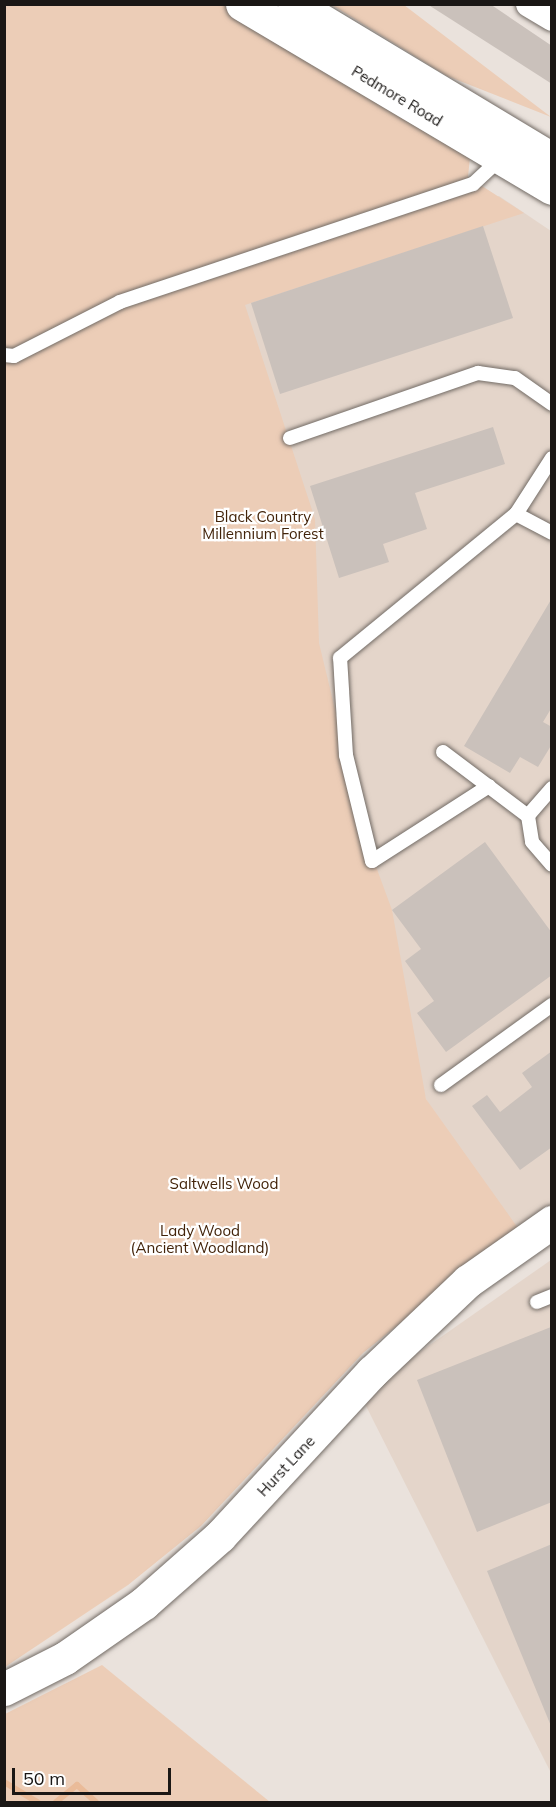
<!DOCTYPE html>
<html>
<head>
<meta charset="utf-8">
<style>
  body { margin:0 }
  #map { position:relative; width:556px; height:1807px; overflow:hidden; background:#eae2dc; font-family:Mulish,sans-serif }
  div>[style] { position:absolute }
  .built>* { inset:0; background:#e4d5ca }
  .green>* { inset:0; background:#eccdb7 }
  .stream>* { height:6px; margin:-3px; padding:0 3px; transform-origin:3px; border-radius:3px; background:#eabb99 }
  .building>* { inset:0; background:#cac1bb }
  .roads { filter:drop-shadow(0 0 2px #726b65) drop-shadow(0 0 2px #726b65) }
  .lane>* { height:14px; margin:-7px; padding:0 7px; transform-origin:7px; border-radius:7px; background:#fff }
  .street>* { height:26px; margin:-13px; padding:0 13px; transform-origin:13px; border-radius:13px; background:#fff }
  .secondary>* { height:33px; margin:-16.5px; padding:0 16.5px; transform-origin:16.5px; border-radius:16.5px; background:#fff }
  .highway>* { height:33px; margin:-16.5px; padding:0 16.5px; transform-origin:16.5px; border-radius:16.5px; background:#fff }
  span { translate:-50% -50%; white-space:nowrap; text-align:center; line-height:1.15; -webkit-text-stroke:4.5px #fff; paint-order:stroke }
  .street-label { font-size:15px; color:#1a1715 }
  .park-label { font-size:15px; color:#422309 }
  .frame { position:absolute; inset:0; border:6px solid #1a1715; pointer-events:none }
  .scale { position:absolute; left:12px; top:1768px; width:159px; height:27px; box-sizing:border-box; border:3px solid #1a1715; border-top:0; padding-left:8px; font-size:18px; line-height:21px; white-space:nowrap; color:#1a1715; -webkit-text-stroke:4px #fff; paint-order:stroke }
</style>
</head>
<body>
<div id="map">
  <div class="built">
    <i style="clip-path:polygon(499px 196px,551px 231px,552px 1208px,501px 1238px,426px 1099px,199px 294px)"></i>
    <i style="clip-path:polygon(551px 1260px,551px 1773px,364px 1402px,401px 1365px)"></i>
  </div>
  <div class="green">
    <i style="clip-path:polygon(4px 5px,223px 5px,470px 157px,468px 177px,524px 213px,245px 305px,315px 519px,319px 643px,367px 842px,392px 910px,426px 1099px,518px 1228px,363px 1353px,201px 1526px,128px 1585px,5px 1667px)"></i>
    <i style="clip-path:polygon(332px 5px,404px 5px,551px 117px,447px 76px)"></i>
    <i style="clip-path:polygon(102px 1665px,270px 1802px,5px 1802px,5px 1714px)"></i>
  </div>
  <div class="stream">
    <i style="left:4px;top:1782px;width:39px;rotate:31deg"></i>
    <i style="left:56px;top:1802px;width:27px;rotate:-39deg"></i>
    <i style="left:77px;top:1785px;width:25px;rotate:42deg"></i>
  </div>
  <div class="building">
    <i style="clip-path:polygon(427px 4px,490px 4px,552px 46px,552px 84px)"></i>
    <i style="clip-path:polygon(483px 226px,513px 318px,280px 394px,251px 303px)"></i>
    <i style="clip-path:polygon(493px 427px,505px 464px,415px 493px,427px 529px,383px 544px,389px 562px,339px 578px,310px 486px)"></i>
    <i style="clip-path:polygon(552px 598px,552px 707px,543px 722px,552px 727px,552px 744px,538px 767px,520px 757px,510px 773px,464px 746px)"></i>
    <i style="clip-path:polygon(485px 842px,552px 933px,552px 975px,446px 1052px,417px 1013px,434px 1001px,405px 961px,421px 949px,392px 910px)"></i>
    <i style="clip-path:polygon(552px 1051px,552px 1147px,520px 1170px,472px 1106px,487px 1095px,500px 1112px,532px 1087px,522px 1073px)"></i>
    <i style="clip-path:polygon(551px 1327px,552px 1502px,477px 1532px,417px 1380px)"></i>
    <i style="clip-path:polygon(552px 1544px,552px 1725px,551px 1726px,487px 1571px)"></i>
  </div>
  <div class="roads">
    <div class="lane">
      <i style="left:4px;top:355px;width:10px;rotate:6deg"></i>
      <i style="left:14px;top:356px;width:119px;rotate:-27deg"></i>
      <i style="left:120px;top:302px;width:372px;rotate:-18.5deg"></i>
      <i style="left:473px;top:184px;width:38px;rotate:-43deg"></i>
      <i style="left:290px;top:438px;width:199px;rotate:-19.1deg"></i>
      <i style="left:478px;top:373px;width:37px;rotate:8deg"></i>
      <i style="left:515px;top:378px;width:45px;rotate:35.1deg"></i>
      <i style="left:552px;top:458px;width:67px;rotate:122.7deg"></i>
      <i style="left:516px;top:514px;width:41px;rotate:27.8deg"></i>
      <i style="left:443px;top:752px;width:106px;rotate:37deg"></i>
      <i style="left:489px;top:786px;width:139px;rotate:147.3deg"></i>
      <i style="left:372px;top:861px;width:109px;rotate:-103.8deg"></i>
      <i style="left:346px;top:755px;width:97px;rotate:-93.5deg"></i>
      <i style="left:340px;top:658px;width:227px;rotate:-39.3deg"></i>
      <i style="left:552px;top:788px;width:37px;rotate:131deg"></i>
      <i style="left:528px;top:816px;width:26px;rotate:81deg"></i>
      <i style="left:532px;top:842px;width:30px;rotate:49deg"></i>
      <i style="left:441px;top:1085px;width:137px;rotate:-35.8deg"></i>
      <i style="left:537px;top:1302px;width:16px;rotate:-22deg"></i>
    </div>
    <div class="street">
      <i style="left:529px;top:4px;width:27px;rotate:31deg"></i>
    </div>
    <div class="secondary">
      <i style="left:4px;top:1689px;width:68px;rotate:-26.9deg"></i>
      <i style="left:65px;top:1658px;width:96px;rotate:-34.8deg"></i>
      <i style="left:144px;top:1603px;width:101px;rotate:-41.4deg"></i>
      <i style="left:220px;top:1536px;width:224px;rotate:-47.2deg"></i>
      <i style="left:372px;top:1372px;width:132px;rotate:-43.5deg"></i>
      <i style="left:468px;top:1281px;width:103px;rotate:-35.1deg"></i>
    </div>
    <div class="highway">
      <i style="left:242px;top:4px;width:360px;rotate:30.7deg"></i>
      <i style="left:294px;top:4px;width:301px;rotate:31deg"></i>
    </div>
  </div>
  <div class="street-label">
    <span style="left:397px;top:96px;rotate:31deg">Pedmore Road</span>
    <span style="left:286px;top:1466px;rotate:-47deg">Hurst Lane</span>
  </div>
  <div class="park-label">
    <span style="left:263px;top:525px">Black Country<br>Millennium Forest</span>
    <span style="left:224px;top:1184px">Saltwells Wood</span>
    <span style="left:200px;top:1239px">Lady Wood<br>(Ancient Woodland)</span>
  </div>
  <div class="frame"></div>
  <div class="scale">50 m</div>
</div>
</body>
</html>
